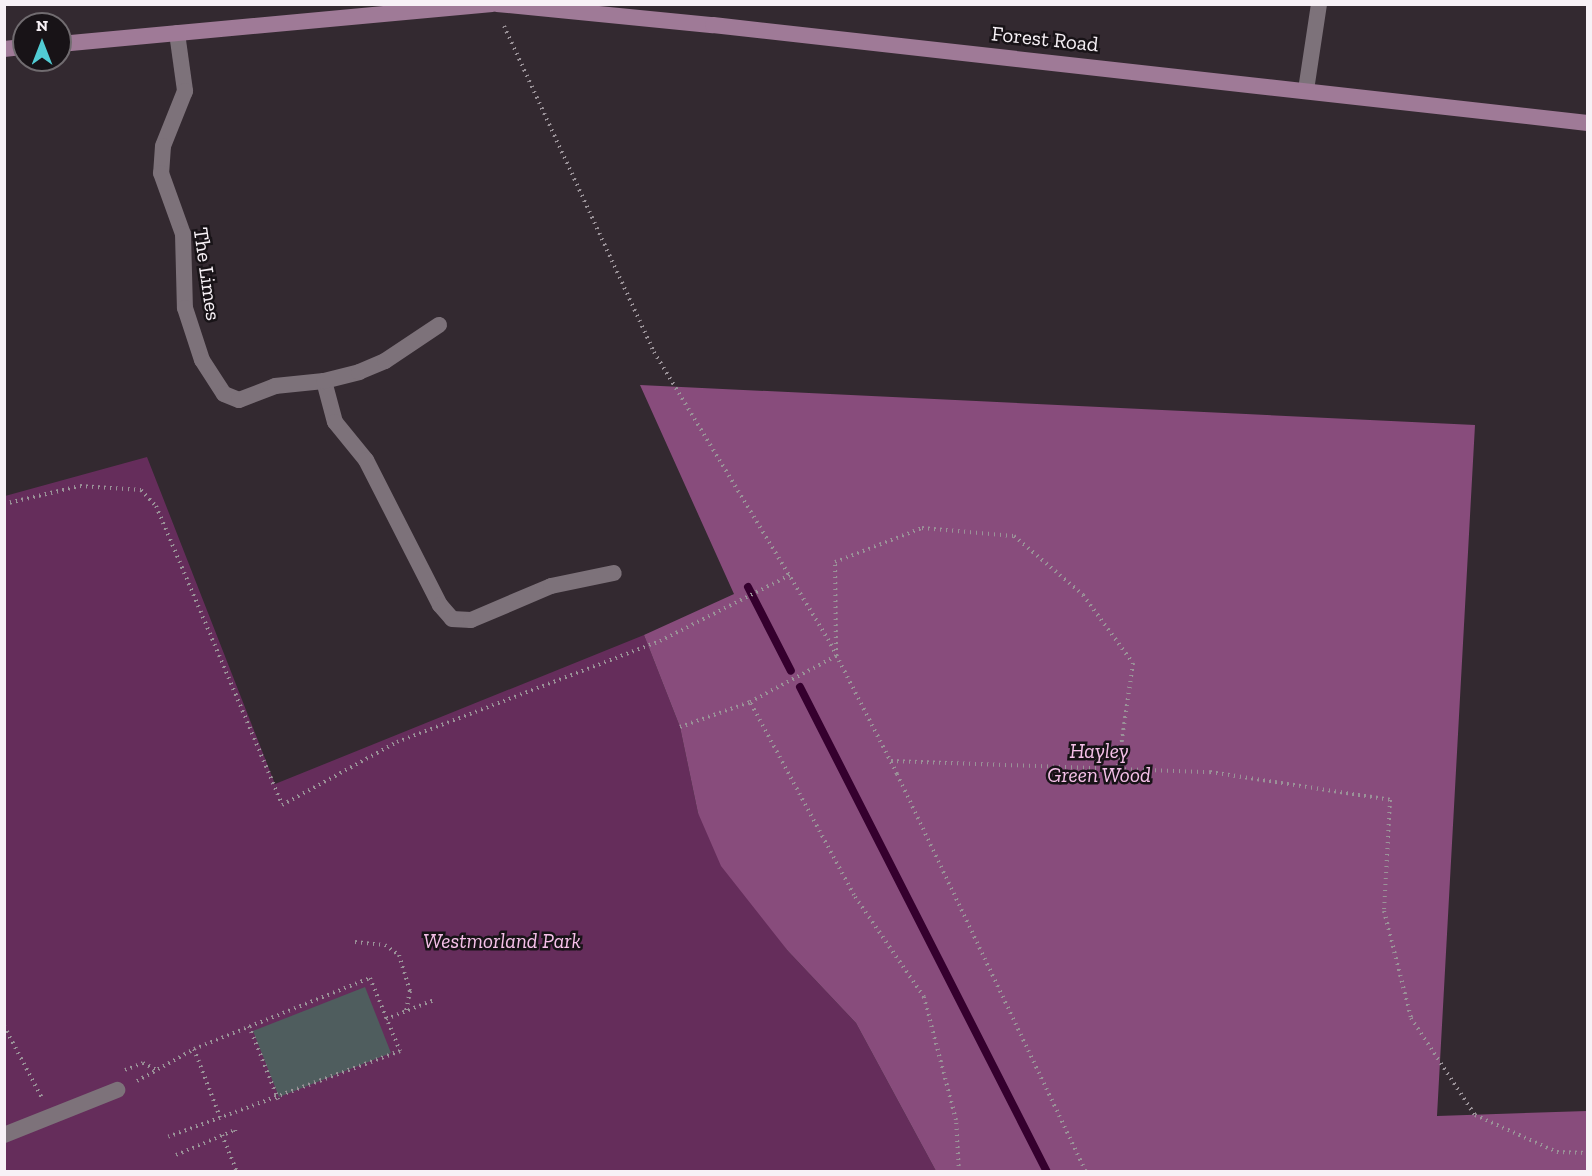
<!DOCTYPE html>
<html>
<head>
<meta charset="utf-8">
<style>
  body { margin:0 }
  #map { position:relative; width:1592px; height:1176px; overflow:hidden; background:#332930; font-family:"Zilla Slab",serif }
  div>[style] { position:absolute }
  .green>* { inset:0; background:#652d5b }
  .forest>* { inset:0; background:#884c7c }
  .stream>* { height:8px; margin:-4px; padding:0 4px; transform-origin:4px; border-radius:4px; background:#35002e }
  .building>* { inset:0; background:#4f5d5e }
  .path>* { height:4px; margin-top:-2px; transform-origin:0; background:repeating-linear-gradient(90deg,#9a9298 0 1.5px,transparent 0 6px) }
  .service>* { height:16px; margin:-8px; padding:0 8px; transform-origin:8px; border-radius:8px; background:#7d727a }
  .minor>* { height:16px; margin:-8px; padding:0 8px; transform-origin:8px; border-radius:8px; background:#7d727a }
  .secondary>* { height:16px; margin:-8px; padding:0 8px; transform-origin:8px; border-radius:8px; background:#9f7a97 }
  span { translate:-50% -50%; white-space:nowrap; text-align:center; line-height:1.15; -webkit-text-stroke:5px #181317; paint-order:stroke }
  .street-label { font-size:21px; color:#f7f1f6 }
  .park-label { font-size:21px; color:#f6c1e9; font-style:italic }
  .frame { position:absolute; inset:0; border:6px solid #f7f1f6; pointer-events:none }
  .north { position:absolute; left:12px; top:12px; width:60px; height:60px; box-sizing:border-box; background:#181317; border:2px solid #716c70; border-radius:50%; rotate:0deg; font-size:16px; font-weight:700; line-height:24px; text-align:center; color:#f7f1f6 }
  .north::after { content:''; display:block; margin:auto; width:21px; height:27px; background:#51ccd4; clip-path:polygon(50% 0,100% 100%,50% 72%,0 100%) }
</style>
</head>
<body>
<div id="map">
  <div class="green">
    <i style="clip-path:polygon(147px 457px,275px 784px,644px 635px,680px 727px,698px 813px,788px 951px,856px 1023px,936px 1171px,5px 1172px,5px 496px)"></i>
  </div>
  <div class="forest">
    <i style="clip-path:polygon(640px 385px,1475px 425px,1437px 1116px,1587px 1111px,1587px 1171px,936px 1171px,856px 1023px,788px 951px,721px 866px,698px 813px,680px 727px,644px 635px,734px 594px)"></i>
  </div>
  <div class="stream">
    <i style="left:748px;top:587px;width:94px;rotate:62.9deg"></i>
    <i style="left:800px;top:687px;width:544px;rotate:63.01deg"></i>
  </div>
  <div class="building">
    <i style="clip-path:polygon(365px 987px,391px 1053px,279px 1097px,253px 1031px)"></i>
  </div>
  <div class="path">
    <i style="left:504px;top:26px;width:359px;rotate:65.3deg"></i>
    <i style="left:654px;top:352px;width:336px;rotate:58.8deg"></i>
    <i style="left:828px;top:639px;width:152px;rotate:62.9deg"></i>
    <i style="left:897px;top:774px;width:441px;rotate:64.6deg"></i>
    <i style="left:4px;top:504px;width:78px;rotate:-13.3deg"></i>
    <i style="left:80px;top:486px;width:61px;rotate:3.8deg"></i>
    <i style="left:141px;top:490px;width:22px;rotate:47deg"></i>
    <i style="left:156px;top:506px;width:324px;rotate:67.1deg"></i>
    <i style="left:282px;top:805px;width:131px;rotate:-28.7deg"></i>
    <i style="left:397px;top:742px;width:282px;rotate:-21deg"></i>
    <i style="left:660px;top:641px;width:146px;rotate:-26.9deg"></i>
    <i style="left:680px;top:727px;width:74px;rotate:-19.7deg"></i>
    <i style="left:891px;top:761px;width:319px;rotate:2deg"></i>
    <i style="left:1210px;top:772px;width:182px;rotate:8.8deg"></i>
    <i style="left:1390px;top:800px;width:111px;rotate:93.1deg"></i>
    <i style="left:1384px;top:911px;width:110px;rotate:75.8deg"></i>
    <i style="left:1411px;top:1018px;width:116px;rotate:56.6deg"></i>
    <i style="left:1475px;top:1115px;width:90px;rotate:24.3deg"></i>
    <i style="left:1557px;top:1152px;width:31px;rotate:2deg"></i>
    <i style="left:355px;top:942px;width:30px;rotate:6deg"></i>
    <i style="left:385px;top:945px;width:17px;rotate:36deg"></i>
    <i style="left:399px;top:955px;width:38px;rotate:73deg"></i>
    <i style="left:410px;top:991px;width:20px;rotate:101deg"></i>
    <i style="left:386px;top:1019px;width:52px;rotate:-21.6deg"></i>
    <i style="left:4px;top:1026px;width:81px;rotate:62.2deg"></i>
    <i style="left:249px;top:1026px;width:79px;rotate:68.3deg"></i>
    <i style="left:194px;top:1049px;width:73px;rotate:69.1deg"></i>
    <i style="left:125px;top:1070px;width:19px;rotate:-21deg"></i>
    <i style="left:143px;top:1063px;width:16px;rotate:27deg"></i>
    <i style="left:137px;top:1081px;width:65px;rotate:-29.3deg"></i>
    <i style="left:194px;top:1049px;width:190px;rotate:-22deg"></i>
    <i style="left:370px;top:978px;width:79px;rotate:67.7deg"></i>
    <i style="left:400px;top:1051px;width:247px;rotate:159.7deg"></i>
    <i style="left:222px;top:1135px;width:40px;rotate:68deg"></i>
    <i style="left:176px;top:1155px;width:64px;rotate:-23deg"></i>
    <i style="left:235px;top:1130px;width:4px;rotate:76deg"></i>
    <i style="left:959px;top:1172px;width:52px;rotate:-93.3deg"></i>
    <i style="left:956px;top:1120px;width:127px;rotate:-104.6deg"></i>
    <i style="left:924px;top:997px;width:124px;rotate:-124.5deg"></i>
    <i style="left:854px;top:895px;width:219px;rotate:-118.3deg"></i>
    <i style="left:750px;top:702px;width:98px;rotate:-28.1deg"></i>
    <i style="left:836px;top:656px;width:94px;rotate:-90.6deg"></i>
    <i style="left:835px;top:562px;width:93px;rotate:-21.3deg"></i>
    <i style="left:922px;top:528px;width:92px;rotate:5deg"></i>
    <i style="left:1014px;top:536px;width:91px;rotate:40.5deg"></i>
    <i style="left:1083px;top:595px;width:84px;rotate:53.7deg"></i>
    <i style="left:1133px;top:663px;width:105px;rotate:98.2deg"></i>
  </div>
  <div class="service">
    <i style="left:324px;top:381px;width:42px;rotate:75deg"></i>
    <i style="left:335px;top:422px;width:49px;rotate:50.8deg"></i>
    <i style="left:366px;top:460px;width:163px;rotate:63deg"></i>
    <i style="left:440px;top:605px;width:18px;rotate:49deg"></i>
    <i style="left:452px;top:619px;width:19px;rotate:3deg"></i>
    <i style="left:471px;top:620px;width:87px;rotate:-23deg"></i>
    <i style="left:551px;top:586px;width:64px;rotate:-11.7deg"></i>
    <i style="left:4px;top:1135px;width:122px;rotate:-21.7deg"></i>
  </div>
  <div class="minor">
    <i style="left:177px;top:33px;width:59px;rotate:82.1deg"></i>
    <i style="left:185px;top:91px;width:59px;rotate:111.8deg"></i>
    <i style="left:163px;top:146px;width:27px;rotate:94deg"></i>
    <i style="left:161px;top:173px;width:65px;rotate:70.2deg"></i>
    <i style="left:183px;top:234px;width:74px;rotate:88.5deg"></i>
    <i style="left:185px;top:308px;width:55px;rotate:71.9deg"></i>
    <i style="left:202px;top:360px;width:40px;rotate:57.1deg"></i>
    <i style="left:224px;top:394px;width:16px;rotate:22deg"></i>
    <i style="left:239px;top:400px;width:39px;rotate:-21deg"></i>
    <i style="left:275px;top:386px;width:49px;rotate:-5.8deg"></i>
    <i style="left:324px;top:381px;width:36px;rotate:-14deg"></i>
    <i style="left:359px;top:372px;width:28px;rotate:-23deg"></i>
    <i style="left:385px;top:361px;width:65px;rotate:-33.7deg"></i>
    <i style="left:1306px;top:90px;width:87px;rotate:-81.4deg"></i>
  </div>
  <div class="secondary">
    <i style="left:497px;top:4px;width:217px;rotate:5.6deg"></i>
    <i style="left:713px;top:25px;width:880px;rotate:6.39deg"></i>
    <i style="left:60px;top:44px;width:434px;rotate:-5.3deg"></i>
    <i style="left:4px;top:49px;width:20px;rotate:-6deg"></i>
  </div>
  <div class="street-label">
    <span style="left:1045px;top:39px;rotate:6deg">Forest Road</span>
    <span style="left:207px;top:274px;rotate:82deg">The Limes</span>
  </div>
  <div class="park-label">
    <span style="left:1099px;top:763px">Hayley<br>Green Wood</span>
    <span style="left:502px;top:941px">Westmorland Park</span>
  </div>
  <div class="frame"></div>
  <div class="north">N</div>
</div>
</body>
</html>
